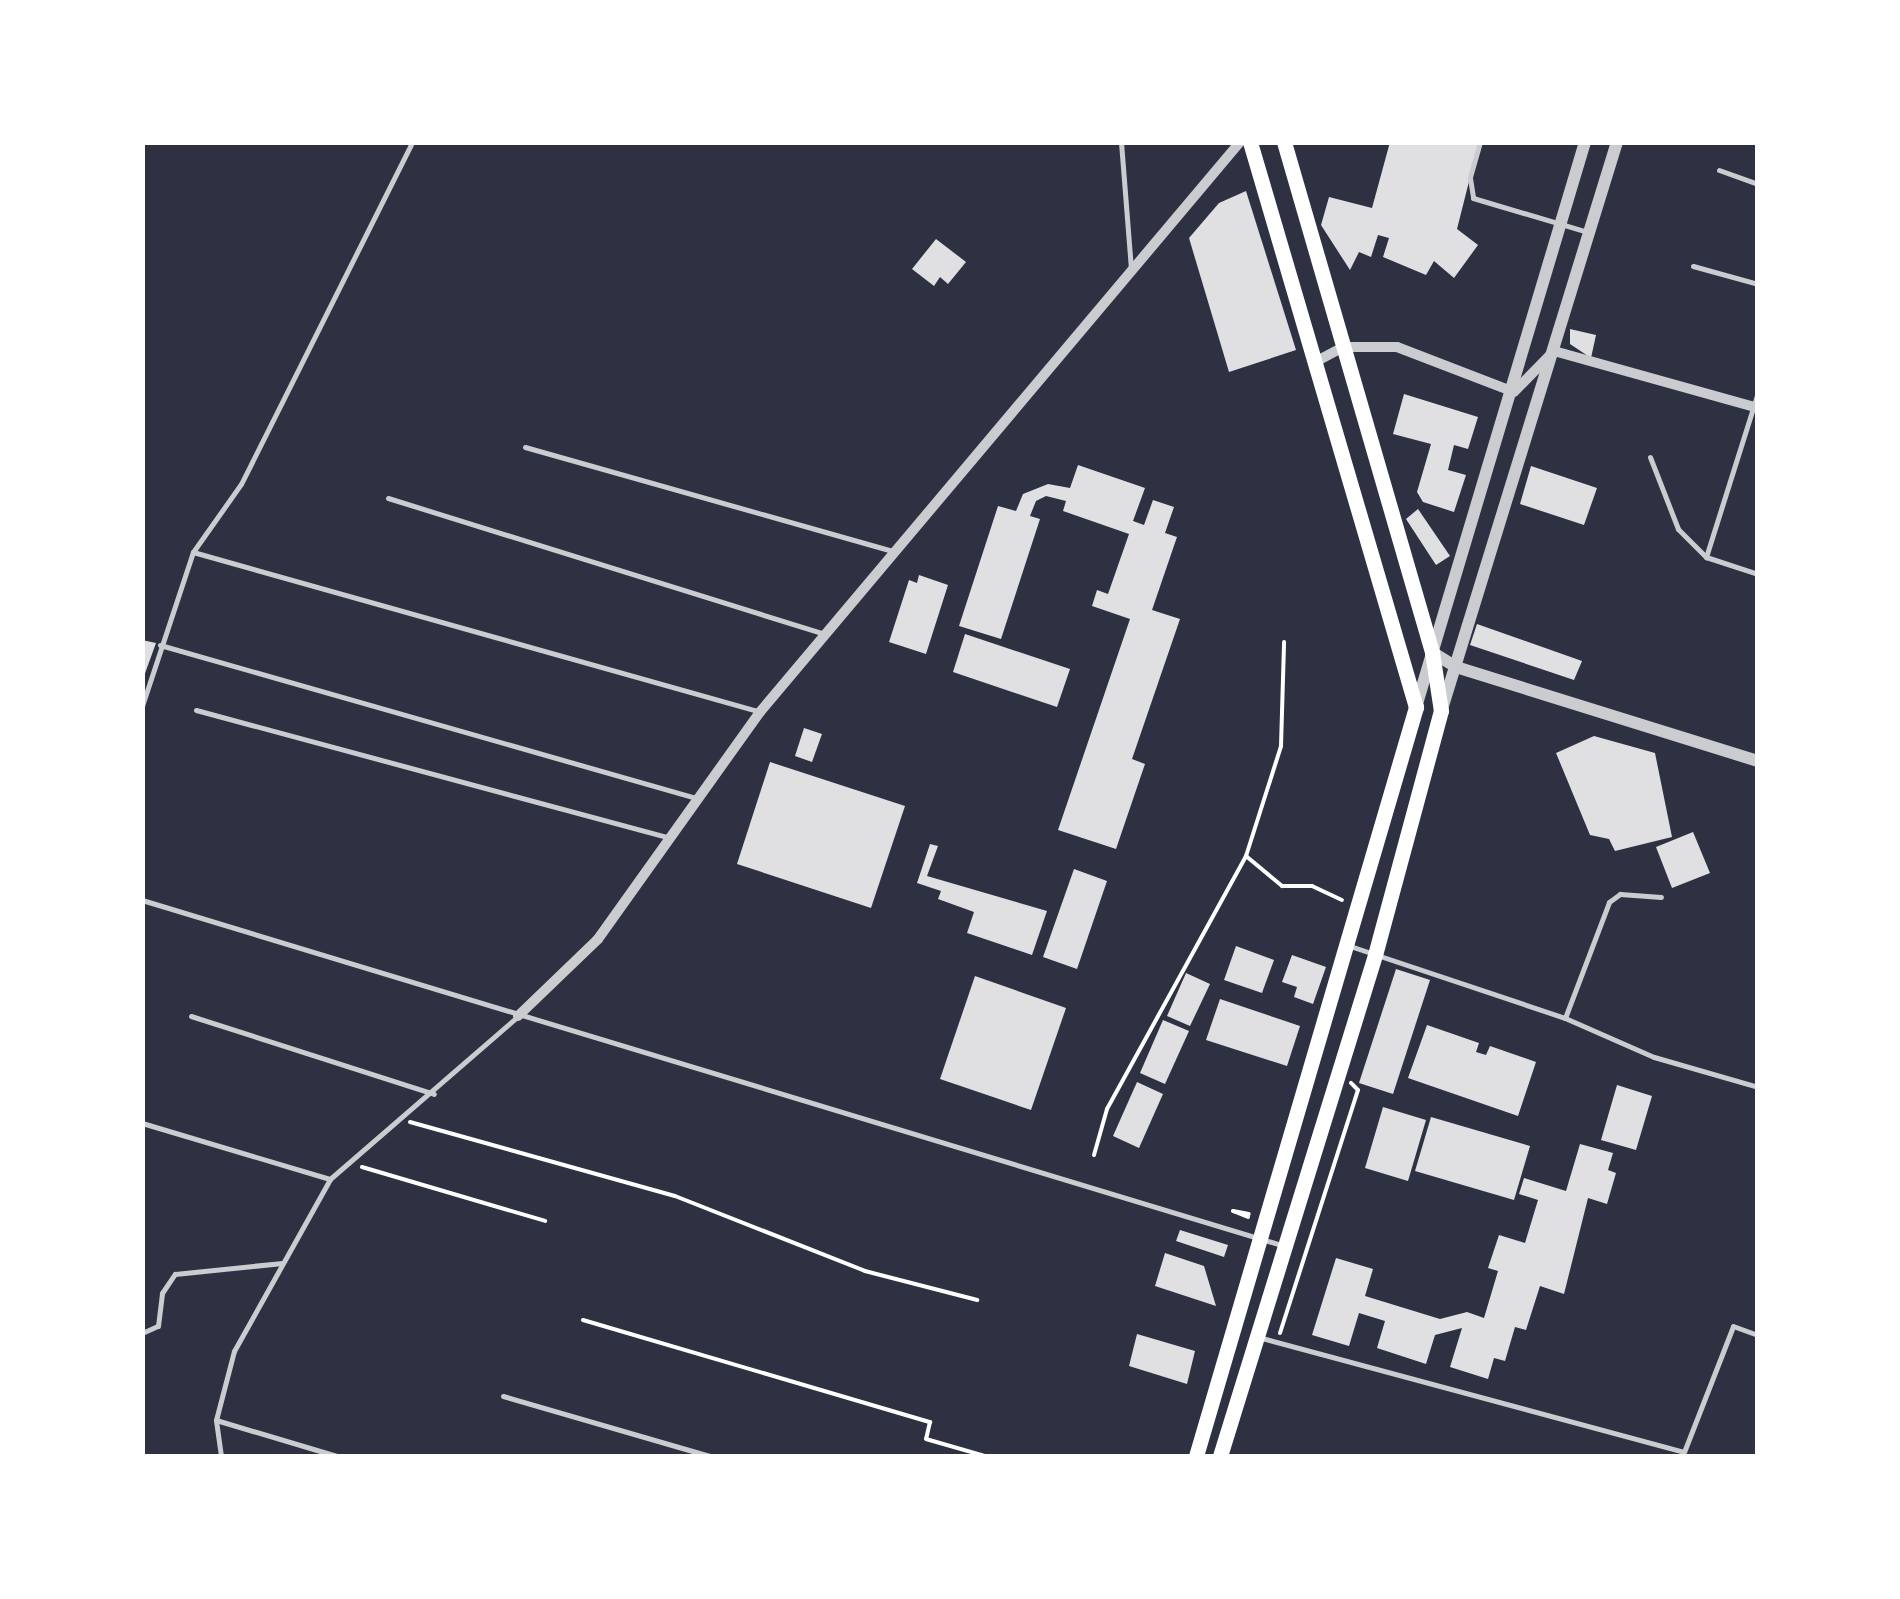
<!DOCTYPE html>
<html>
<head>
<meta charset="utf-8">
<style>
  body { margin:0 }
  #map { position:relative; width:1900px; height:1599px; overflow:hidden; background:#2d3142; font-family:Montserrat,sans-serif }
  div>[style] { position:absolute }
  .building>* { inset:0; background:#e0e0e3 }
  .path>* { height:4px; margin:-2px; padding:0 2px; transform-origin:2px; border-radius:2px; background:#fff }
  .service>* { height:5px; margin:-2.5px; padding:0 2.5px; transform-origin:2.5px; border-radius:2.5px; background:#caccd0 }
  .minor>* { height:10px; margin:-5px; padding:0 5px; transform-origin:5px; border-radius:5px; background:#caccd0 }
  .tertiary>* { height:12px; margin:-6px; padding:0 6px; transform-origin:6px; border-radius:6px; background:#caccd0 }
  .primary>* { height:15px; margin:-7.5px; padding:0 7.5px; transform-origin:7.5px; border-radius:7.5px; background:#fff }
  span { translate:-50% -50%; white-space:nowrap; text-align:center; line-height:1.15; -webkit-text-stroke:10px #fff; paint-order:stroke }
  .frame { position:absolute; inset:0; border:145px solid #fff; pointer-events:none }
</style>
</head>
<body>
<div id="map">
  <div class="building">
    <i style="clip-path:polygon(1390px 142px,1479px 142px,1457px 229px,1478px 245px,1454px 278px,1434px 261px,1426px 275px,1383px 257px,1389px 238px,1378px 235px,1371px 257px,1359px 252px,1350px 270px,1321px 225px,1329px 197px,1372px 208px)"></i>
    <i style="clip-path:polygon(1246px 191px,1296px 350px,1229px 372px,1189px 238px,1219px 203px)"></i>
    <i style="clip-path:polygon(936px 239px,966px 262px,948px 284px,940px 277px,934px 286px,912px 269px)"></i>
    <i style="clip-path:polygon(1570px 329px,1596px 335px,1591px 358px,1570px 344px)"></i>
    <i style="clip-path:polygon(1404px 394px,1478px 417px,1468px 449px,1454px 445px,1448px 470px,1466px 475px,1454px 512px,1423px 502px,1417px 492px,1431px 444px,1393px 434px)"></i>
    <i style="clip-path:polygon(1078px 465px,1145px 488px,1133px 521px,1144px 525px,1153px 500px,1174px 507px,1165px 533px,1177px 537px,1152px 610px,1180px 619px,1132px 759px,1145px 764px,1116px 849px,1058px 830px,1130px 619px,1092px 606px,1097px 590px,1108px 594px,1129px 534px,1063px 511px,1066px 501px,1046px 496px,1036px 501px,1030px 516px,1040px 519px,1001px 639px,959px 626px,998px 506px,1016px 511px,1023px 494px,1048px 484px,1070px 488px)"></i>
    <i style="clip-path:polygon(1531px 466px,1597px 488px,1584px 525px,1520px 504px)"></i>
    <i style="clip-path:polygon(1418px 509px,1450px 556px,1436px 565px,1406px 519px)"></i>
    <i style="clip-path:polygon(919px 575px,948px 585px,926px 654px,889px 642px,909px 580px,917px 583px)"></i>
    <i style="clip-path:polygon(1477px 624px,1582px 661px,1574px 680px,1470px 645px)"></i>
    <i style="clip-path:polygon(965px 634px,1070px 669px,1057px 707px,953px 672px)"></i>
    <i style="clip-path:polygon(142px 640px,156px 643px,143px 679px,142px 679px)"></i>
    <i style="clip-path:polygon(804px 728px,822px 734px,812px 762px,795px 756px)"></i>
    <i style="clip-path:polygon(1594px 736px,1655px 753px,1672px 837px,1615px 851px,1609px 839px,1590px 835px,1556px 753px)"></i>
    <i style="clip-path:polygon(770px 762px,905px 806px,871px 908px,737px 864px)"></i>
    <i style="clip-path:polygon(1693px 832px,1710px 873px,1672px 888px,1656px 847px)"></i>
    <i style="clip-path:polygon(930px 844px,938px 846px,927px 876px,1047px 911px,1032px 955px,967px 933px,974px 912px,938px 899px,941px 891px,917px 883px)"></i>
    <i style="clip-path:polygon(1074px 869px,1107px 881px,1077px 969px,1043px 957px)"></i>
    <i style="clip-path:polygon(1236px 946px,1274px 960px,1262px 993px,1224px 980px)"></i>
    <i style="clip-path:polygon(1292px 955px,1326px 967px,1313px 1004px,1294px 997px,1297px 987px,1282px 982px)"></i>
    <i style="clip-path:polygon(1396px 969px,1430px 980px,1393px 1094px,1359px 1083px)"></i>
    <i style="clip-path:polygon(1186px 973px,1210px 984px,1190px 1026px,1167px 1016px)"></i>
    <i style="clip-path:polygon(975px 976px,1066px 1008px,1031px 1110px,940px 1079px)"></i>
    <i style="clip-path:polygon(1220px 999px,1300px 1026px,1287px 1066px,1206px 1040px)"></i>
    <i style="clip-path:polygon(1163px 1020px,1189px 1031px,1165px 1084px,1140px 1073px)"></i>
    <i style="clip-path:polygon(1427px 1025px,1479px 1043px,1476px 1052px,1486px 1055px,1490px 1046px,1536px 1062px,1518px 1116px,1408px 1078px)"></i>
    <i style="clip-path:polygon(1137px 1082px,1163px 1094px,1139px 1148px,1113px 1136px)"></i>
    <i style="clip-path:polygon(1617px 1085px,1652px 1096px,1636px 1150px,1601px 1140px)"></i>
    <i style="clip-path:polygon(1383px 1107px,1426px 1120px,1408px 1181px,1365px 1168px)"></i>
    <i style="clip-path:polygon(1431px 1117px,1530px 1146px,1514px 1200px,1415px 1171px)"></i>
    <i style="clip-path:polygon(1580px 1144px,1613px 1153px,1608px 1170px,1616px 1173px,1607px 1204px,1588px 1198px,1564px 1294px,1540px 1286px,1526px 1330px,1515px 1327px,1505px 1361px,1494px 1358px,1488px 1379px,1450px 1367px,1462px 1328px,1435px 1335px,1426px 1364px,1377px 1348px,1385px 1321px,1359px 1313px,1349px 1346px,1312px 1335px,1336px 1258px,1373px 1269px,1365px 1296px,1440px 1319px,1467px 1312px,1484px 1318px,1498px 1271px,1488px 1268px,1499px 1235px,1525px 1243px,1538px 1200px,1519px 1194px,1524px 1178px,1566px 1191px)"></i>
    <i style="clip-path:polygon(1180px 1230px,1228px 1245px,1224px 1257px,1176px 1241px)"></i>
    <i style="clip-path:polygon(1165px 1253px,1204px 1266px,1216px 1306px,1155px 1286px)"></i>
    <i style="clip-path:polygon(1137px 1334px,1195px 1351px,1187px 1384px,1129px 1366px)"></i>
  </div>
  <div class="path">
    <i style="left:1246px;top:856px;width:115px;rotate:-72.3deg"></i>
    <i style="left:1281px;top:746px;width:104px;rotate:-88.3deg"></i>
    <i style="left:410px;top:1122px;width:275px;rotate:15.6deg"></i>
    <i style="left:675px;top:1196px;width:204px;rotate:21.5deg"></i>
    <i style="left:865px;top:1271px;width:116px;rotate:14.5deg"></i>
    <i style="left:1094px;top:1155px;width:48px;rotate:-74.2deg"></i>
    <i style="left:1107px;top:1109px;width:289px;rotate:-61.2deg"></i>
    <i style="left:1246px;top:856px;width:47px;rotate:39.8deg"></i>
    <i style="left:1282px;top:886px;width:30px"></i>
    <i style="left:1312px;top:886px;width:33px;rotate:25deg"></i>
    <i style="left:362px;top:1167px;width:191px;rotate:16.4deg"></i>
    <i style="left:1248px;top:1217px;width:16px;rotate:-158deg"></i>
    <i style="left:1233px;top:1211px;width:16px;rotate:11deg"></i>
    <i style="left:583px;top:1320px;width:362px;rotate:16.4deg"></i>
    <i style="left:930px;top:1422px;width:17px;rotate:103deg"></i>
    <i style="left:926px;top:1439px;width:61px;rotate:16.1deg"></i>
    <i style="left:1280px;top:1333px;width:255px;rotate:-72.2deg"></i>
    <i style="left:1358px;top:1090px;width:10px;rotate:-135deg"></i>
  </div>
  <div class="service">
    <i style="left:1121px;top:142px;width:128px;rotate:85.5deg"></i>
    <i style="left:1480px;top:142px;width:37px;rotate:106deg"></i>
    <i style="left:1470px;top:178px;width:20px;rotate:81deg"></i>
    <i style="left:1473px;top:198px;width:120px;rotate:16.5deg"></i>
    <i style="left:1719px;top:170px;width:41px;rotate:19.7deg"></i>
    <i style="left:1693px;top:266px;width:67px;rotate:15.5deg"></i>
    <i style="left:525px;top:447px;width:381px;rotate:15.8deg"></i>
    <i style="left:1650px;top:457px;width:77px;rotate:68.7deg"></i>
    <i style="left:1678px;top:529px;width:40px;rotate:45deg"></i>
    <i style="left:1706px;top:557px;width:55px;rotate:18.1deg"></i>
    <i style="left:388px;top:498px;width:458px;rotate:17.3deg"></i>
    <i style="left:193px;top:552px;width:586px;rotate:15.74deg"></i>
    <i style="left:1706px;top:557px;width:173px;rotate:-72.5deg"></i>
    <i style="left:160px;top:645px;width:557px;rotate:15.93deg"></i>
    <i style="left:142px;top:706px;width:162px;rotate:-71.7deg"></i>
    <i style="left:193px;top:552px;width:83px;rotate:-54.8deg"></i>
    <i style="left:241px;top:484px;width:382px;rotate:-63.4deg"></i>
    <i style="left:196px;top:710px;width:492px;rotate:15.1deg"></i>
    <i style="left:142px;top:900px;width:1190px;rotate:16.85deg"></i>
    <i style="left:1350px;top:946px;width:227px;rotate:18.5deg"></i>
    <i style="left:1565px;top:1018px;width:97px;rotate:23.7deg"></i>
    <i style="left:1654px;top:1057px;width:108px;rotate:16.1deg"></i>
    <i style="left:191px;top:1016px;width:255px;rotate:17.8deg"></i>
    <i style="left:1565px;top:1018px;width:124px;rotate:-69.2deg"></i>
    <i style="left:1609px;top:902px;width:14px;rotate:-36deg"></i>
    <i style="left:1620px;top:894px;width:41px;rotate:4.2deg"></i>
    <i style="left:142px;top:1123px;width:196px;rotate:16.6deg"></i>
    <i style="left:142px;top:1333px;width:17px;rotate:-24deg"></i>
    <i style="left:158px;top:1326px;width:33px;rotate:-83deg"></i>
    <i style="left:162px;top:1293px;width:23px;rotate:-56deg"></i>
    <i style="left:175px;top:1274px;width:108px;rotate:-5.9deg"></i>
    <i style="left:1258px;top:1337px;width:441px;rotate:15.1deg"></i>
    <i style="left:1684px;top:1452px;width:135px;rotate:-68.7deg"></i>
    <i style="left:1733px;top:1326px;width:27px;rotate:20deg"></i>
    <i style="left:503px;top:1396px;width:216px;rotate:16.2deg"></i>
    <i style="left:216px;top:1420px;width:126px;rotate:16.6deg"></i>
    <i style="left:221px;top:1456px;width:36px;rotate:-98deg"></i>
    <i style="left:216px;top:1420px;width:71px;rotate:-75.4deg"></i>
    <i style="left:234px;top:1351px;width:197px;rotate:-60.8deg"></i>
    <i style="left:330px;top:1179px;width:249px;rotate:-40.9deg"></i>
  </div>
  <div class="minor">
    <i style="left:1317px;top:361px;width:30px;rotate:-28deg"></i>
    <i style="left:1343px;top:347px;width:54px"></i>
    <i style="left:1397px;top:347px;width:125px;rotate:21deg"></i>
    <i style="left:1514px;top:392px;width:57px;rotate:-45.7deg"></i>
    <i style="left:1554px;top:351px;width:212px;rotate:15.6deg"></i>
    <i style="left:518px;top:1016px;width:111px;rotate:-43.9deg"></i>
    <i style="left:598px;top:939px;width:279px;rotate:-54.5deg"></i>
    <i style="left:760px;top:712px;width:745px;rotate:-49.9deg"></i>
  </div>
  <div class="tertiary">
    <i style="left:1432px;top:652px;width:28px;rotate:32deg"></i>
    <i style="left:1456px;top:667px;width:316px;rotate:17.3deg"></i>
    <i style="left:1416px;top:707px;width:590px;rotate:-73.35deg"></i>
    <i style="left:1442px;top:709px;width:593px;rotate:-72.85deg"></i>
  </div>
  <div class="primary">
    <i style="left:1250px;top:142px;width:589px;rotate:73.63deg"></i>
    <i style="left:1196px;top:1456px;width:781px;rotate:-73.63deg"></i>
    <i style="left:1220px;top:1456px;width:524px;rotate:-72.81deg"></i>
    <i style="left:1375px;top:955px;width:253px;rotate:-74.9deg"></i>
    <i style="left:1441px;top:711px;width:60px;rotate:-98.7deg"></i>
    <i style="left:1432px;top:652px;width:531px;rotate:-106.18deg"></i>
  </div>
  <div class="frame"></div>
</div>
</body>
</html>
